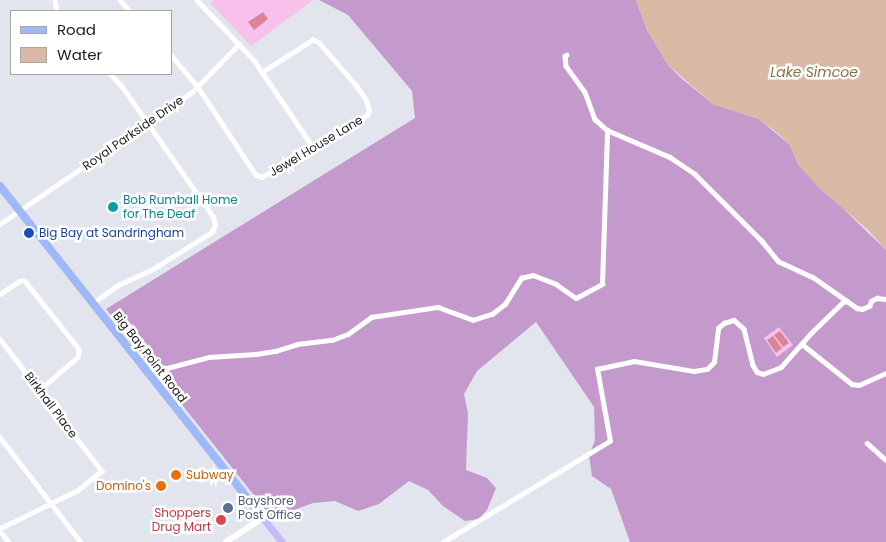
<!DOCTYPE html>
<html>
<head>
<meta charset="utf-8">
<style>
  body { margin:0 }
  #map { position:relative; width:886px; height:542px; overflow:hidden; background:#e3e5ee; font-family:Poppins,sans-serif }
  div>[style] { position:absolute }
  .forest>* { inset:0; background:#c49acc }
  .park>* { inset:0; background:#f7c1eb }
  .pitch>* { inset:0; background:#da8499 }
  .water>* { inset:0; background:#dab9a5 }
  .minor>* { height:4.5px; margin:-2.25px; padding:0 2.25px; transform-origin:2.25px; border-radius:2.25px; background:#fff }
  .tertiary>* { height:5.5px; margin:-2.75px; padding:0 2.75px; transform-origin:2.75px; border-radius:2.75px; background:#fff }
  .secondary>* { height:7px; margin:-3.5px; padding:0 3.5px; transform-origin:3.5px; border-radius:3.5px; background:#c5b9f7 }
  .primary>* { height:8px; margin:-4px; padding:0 4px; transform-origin:4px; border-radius:4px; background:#9eb8f8 }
  .dots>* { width:14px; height:14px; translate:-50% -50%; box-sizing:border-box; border:2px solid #fff; border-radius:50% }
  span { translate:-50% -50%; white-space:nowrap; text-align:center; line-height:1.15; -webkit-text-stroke:5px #fff; paint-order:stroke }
  .street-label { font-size:12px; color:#1d1d1d }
  .culture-label { font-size:12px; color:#0d838f }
  .left { translate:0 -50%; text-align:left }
  .transit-label { font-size:12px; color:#164399 }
  .food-label { font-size:12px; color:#c56008 }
  .right { translate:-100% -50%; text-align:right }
  .service-label { font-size:12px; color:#4e5e75 }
  .health-label { font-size:12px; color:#be3a42 }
  .water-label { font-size:14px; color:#8b7042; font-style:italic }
  .legend { position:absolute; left:10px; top:10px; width:162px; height:65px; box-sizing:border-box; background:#fff; border:1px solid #a5a5a5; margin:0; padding:6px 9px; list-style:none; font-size:15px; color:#1d1d1d }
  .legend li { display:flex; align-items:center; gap:10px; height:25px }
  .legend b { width:25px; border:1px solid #a5a5a5 }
</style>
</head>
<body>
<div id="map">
  <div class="forest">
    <i style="clip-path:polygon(319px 0,636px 0,647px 30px,668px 65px,681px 78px,713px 104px,759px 119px,790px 145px,799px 166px,886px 250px,886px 542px,630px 542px,611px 489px,592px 476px,589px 456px,595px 440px,594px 407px,536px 322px,477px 371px,464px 394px,468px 413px,466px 470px,487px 478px,496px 488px,487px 510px,479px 519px,465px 521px,443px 506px,428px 490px,409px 481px,379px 504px,358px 511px,335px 501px,313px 503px,272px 518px,106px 309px,415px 118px,412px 91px,348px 15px)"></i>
  </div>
  <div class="park">
    <i style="clip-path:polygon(214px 0,313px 0,251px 46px,210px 3px)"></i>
    <i style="clip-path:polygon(779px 327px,793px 345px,777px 357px,764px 338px)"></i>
  </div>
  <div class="pitch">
    <i style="clip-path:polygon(263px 12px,268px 19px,254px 30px,248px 22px)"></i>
    <i style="clip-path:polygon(780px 331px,789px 343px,783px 347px,774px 335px)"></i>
    <i style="clip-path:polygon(773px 336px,782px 348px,776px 353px,767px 340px)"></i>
  </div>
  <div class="water">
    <i style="clip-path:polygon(636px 0,886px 0,886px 250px,868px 230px,819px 188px,799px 166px,790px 145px,775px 131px,759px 119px,713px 104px,668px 65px,647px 30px)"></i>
  </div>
  <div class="minor">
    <i style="left:55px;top:0;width:11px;rotate:80deg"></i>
    <i style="left:120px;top:0;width:15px;rotate:48deg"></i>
    <i style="left:197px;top:0;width:83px;rotate:46.5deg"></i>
    <i style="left:254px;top:60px;width:105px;rotate:55.9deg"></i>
    <i style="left:171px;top:55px;width:42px;rotate:49.8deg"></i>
    <i style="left:198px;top:87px;width:105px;rotate:56.6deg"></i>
    <i style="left:256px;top:175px;width:6px;rotate:18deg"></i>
    <i style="left:262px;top:177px;width:122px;rotate:-30.6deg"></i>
    <i style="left:367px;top:115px;width:5px;rotate:-68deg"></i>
    <i style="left:369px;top:110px;width:10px;rotate:-107deg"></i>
    <i style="left:366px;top:100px;width:16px;rotate:-125deg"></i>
    <i style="left:357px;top:87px;width:58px;rotate:-130.8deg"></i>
    <i style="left:319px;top:43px;width:7px;rotate:-153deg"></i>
    <i style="left:313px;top:40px;width:59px;rotate:147.4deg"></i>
    <i style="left:567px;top:55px;width:2px;rotate:153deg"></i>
    <i style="left:565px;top:56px;width:10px;rotate:84deg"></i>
    <i style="left:566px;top:66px;width:32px;rotate:54deg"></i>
    <i style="left:585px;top:92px;width:29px;rotate:70deg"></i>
    <i style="left:595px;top:119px;width:16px;rotate:43deg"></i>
    <i style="left:607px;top:130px;width:69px;rotate:23.2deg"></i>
    <i style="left:670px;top:157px;width:30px;rotate:34deg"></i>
    <i style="left:695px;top:174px;width:95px;rotate:45deg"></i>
    <i style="left:762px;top:241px;width:26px;rotate:51deg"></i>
    <i style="left:778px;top:261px;width:38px;rotate:25deg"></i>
    <i style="left:813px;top:277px;width:54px;rotate:35.2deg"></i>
    <i style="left:857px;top:308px;width:5px;rotate:11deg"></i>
    <i style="left:862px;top:309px;width:8px;rotate:-23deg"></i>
    <i style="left:869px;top:306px;width:5px;rotate:-68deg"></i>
    <i style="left:871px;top:301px;width:7px;rotate:-27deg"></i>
    <i style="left:877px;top:298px;width:9px;rotate:6deg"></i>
    <i style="left:0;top:224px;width:233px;rotate:-34.5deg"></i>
    <i style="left:192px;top:92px;width:67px;rotate:-45.6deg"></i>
    <i style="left:0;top:294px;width:23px;rotate:-34deg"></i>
    <i style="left:19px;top:281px;width:6px"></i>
    <i style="left:25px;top:281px;width:87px;rotate:51.5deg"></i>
    <i style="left:79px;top:349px;width:8px;rotate:97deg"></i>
    <i style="left:78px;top:357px;width:52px;rotate:138.9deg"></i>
    <i style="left:93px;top:303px;width:29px;rotate:-36deg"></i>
    <i style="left:116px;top:286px;width:41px;rotate:-24.7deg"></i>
    <i style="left:153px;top:269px;width:70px;rotate:-32.1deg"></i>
    <i style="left:212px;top:232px;width:8px;rotate:-67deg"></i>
    <i style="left:215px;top:225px;width:8px;rotate:-104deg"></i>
    <i style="left:213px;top:217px;width:159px;rotate:-125deg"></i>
    <i style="left:122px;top:87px;width:18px;rotate:-133deg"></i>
    <i style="left:0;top:339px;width:167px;rotate:52.3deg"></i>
    <i style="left:102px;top:471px;width:32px;rotate:141deg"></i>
    <i style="left:77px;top:491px;width:86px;rotate:153.7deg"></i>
    <i style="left:802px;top:344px;width:64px;rotate:38.7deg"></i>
    <i style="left:852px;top:384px;width:7px;rotate:8deg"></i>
    <i style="left:859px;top:385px;width:30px;rotate:-24deg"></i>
    <i style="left:148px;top:373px;width:63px;rotate:-14.7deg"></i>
    <i style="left:209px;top:357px;width:47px;rotate:-3.7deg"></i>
    <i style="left:256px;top:354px;width:20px;rotate:-9deg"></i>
    <i style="left:276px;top:351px;width:22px;rotate:-18deg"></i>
    <i style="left:297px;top:344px;width:35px;rotate:-7deg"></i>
    <i style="left:332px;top:340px;width:17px;rotate:-21deg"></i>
    <i style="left:348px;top:334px;width:29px;rotate:-36deg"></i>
    <i style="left:371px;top:317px;width:68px;rotate:-8.5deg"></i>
    <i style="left:438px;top:307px;width:37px;rotate:20deg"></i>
    <i style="left:473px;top:320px;width:20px;rotate:-18deg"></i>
    <i style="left:492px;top:314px;width:16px;rotate:-38deg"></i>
    <i style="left:505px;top:304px;width:31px;rotate:-58deg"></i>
    <i style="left:521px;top:278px;width:12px;rotate:-14deg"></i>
    <i style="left:533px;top:275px;width:25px;rotate:21deg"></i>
    <i style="left:556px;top:284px;width:24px;rotate:35deg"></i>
    <i style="left:576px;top:298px;width:30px;rotate:-28deg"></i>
    <i style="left:602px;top:284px;width:154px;rotate:-88.1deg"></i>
    <i style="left:0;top:437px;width:133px;rotate:52.4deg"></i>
    <i style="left:867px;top:443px;width:25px;rotate:42deg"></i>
    <i style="left:0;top:531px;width:14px;rotate:51deg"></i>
    <i style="left:443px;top:542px;width:195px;rotate:-31.2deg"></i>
    <i style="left:610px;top:441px;width:73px;rotate:-100.2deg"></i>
    <i style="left:597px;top:369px;width:38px;rotate:-12deg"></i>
    <i style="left:634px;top:361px;width:61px;rotate:9.5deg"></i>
    <i style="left:694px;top:371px;width:13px;rotate:-9deg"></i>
    <i style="left:707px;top:369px;width:10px;rotate:-45deg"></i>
    <i style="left:714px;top:362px;width:34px;rotate:-83deg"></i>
    <i style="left:718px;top:328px;width:8px;rotate:-40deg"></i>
    <i style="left:724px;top:323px;width:10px;rotate:-17deg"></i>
    <i style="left:734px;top:320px;width:13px;rotate:42deg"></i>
    <i style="left:744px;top:329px;width:37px;rotate:76deg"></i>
    <i style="left:753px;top:365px;width:8px;rotate:60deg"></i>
    <i style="left:757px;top:372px;width:6px;rotate:18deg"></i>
    <i style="left:763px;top:374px;width:19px;rotate:-21deg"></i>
    <i style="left:781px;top:367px;width:45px;rotate:-48.6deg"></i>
    <i style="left:811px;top:333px;width:45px;rotate:-44.1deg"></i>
    <i style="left:843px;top:302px;width:4px;rotate:-14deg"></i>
  </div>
  <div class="tertiary">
    <i style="left:226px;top:542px;width:44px;rotate:-33deg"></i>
  </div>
  <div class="secondary">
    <i style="left:263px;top:518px;width:31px;rotate:52deg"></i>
  </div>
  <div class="primary">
    <i style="left:0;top:186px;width:424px;rotate:51.6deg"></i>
  </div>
  <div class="dots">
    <i style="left:113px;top:207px;background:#0f9aa8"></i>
    <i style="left:29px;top:233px;background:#1a4fb4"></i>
    <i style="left:176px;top:475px;background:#e8710a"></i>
    <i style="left:161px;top:486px;background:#e8710a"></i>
    <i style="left:228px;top:508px;background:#5c6f8a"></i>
    <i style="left:221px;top:520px;background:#e0444e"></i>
  </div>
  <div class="street-label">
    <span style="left:133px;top:133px;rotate:-35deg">Royal Parkside Drive</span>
    <span style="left:316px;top:146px;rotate:-31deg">Jewel House Lane</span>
    <span style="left:150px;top:357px;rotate:52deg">Big Bay Point Road</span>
    <span style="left:51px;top:405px;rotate:53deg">Birkhall Place</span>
  </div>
  <div class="culture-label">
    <span class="left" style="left:123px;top:207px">Bob Rumball Home<br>for The Deaf</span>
  </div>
  <div class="transit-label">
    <span class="left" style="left:39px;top:233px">Big Bay at Sandringham</span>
  </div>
  <div class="food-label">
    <span class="left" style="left:186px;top:475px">Subway</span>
    <span class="right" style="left:151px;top:486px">Domino's</span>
  </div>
  <div class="service-label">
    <span class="left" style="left:238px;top:508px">Bayshore<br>Post Office</span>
  </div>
  <div class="health-label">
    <span class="right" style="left:211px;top:520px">Shoppers<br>Drug Mart</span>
  </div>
  <div class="water-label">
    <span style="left:814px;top:72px">Lake Simcoe</span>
  </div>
  <ul class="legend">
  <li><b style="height:6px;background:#9eb8f8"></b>Road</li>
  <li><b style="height:14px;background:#dab9a5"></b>Water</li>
  </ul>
</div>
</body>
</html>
